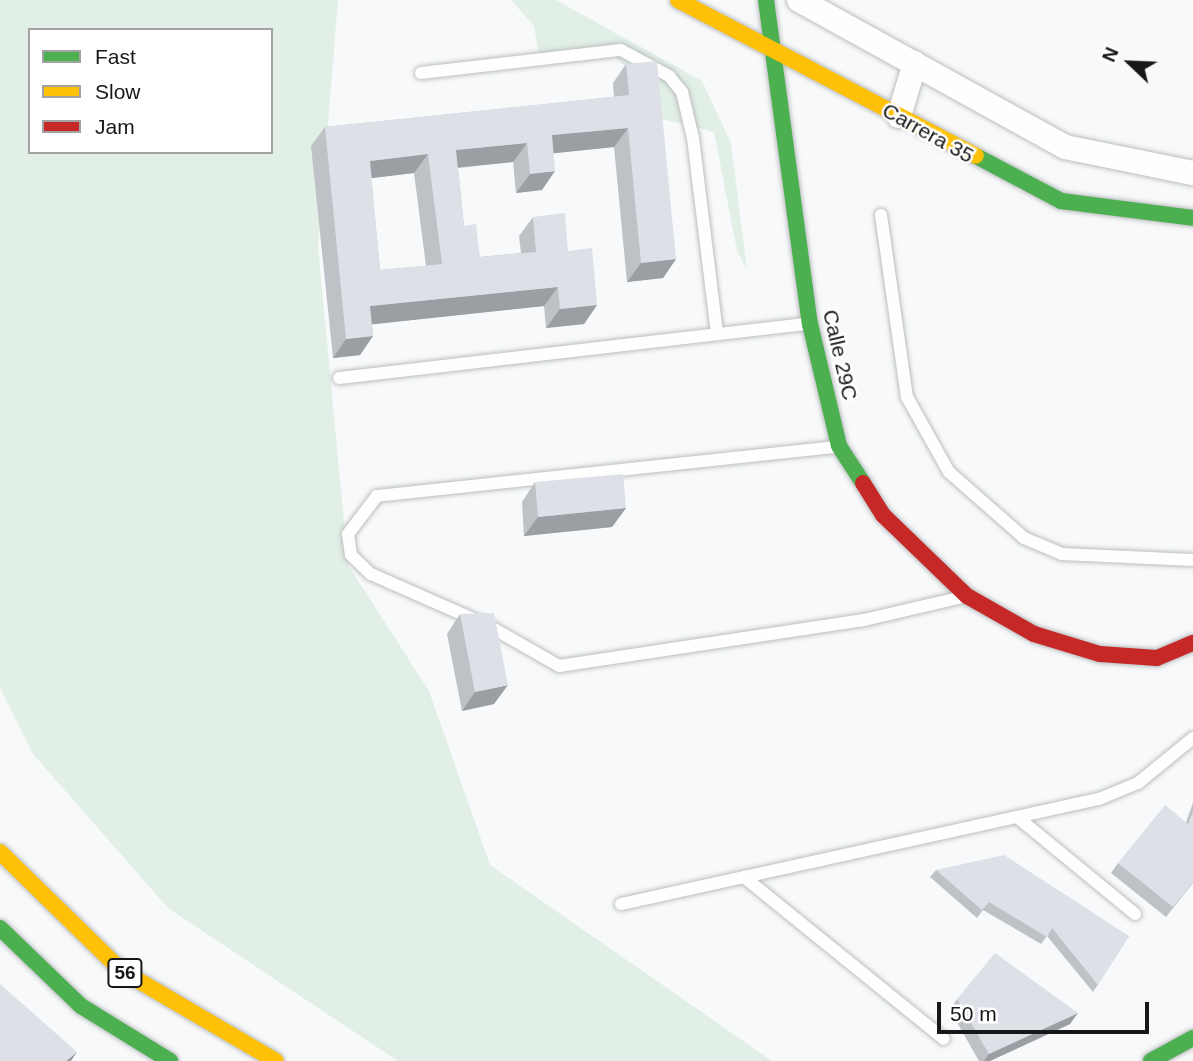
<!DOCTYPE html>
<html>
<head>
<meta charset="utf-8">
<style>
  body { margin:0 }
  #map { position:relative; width:1193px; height:1061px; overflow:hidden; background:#f7f9fb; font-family:Helvetica,sans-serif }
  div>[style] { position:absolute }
  .green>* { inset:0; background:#e1efe6 }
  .roads { filter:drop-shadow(0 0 2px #bcbebf) drop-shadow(0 0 2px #bcbebf) }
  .lane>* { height:12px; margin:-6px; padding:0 6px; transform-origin:6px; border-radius:6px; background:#fefefe }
  .street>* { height:24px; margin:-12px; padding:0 12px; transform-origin:12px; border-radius:12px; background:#fefefe }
  .fast>* { height:16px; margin:-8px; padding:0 8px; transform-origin:8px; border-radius:8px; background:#4caf50 }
  .slow>* { height:16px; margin:-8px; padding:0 8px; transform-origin:8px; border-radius:8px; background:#ffc107 }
  .jam>* { height:16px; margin:-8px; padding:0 8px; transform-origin:8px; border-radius:8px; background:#c62828 }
  .wall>* { inset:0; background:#bec2c7 }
  .shaded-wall>* { inset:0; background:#9b9ea2 }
  .building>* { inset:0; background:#dde1e7 }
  span { translate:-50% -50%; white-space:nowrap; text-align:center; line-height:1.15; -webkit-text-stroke:5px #fff; paint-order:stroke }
  .shield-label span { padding:2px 5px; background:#fff; border:2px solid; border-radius:5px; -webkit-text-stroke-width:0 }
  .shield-label { font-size:19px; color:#171719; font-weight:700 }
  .street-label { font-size:21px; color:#171719 }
  .legend { position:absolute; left:28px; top:28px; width:245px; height:126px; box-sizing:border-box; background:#fff; border:2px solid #a2a2a3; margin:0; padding:9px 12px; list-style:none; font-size:21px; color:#171719 }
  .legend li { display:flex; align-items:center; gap:14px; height:35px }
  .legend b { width:35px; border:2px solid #a2a2a3 }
  .north { position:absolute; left:1095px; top:28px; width:70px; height:70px; -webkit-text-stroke:5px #fff; paint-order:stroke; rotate:293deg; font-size:19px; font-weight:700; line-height:28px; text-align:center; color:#171719 }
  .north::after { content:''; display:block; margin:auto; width:24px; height:32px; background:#171719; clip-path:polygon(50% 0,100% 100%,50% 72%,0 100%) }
  .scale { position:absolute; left:937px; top:1002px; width:212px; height:32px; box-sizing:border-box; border:4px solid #171719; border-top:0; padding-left:9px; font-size:21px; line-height:24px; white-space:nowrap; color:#171719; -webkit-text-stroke:5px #fff; paint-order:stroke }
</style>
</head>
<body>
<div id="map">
  <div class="green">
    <i style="clip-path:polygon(evenodd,0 0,338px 0,318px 246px,348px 565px,429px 691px,490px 865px,772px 1061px,398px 1061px,168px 908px,33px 754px,0 688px,0 0,30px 30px,271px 30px,271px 152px,30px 152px,30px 30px)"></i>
    <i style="clip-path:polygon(511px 0,556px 0,702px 81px,731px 143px,747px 270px,737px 251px,714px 132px,647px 115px,633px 72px,606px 51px,539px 57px,534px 26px)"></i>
  </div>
  <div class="roads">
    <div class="lane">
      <i style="left:421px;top:73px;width:201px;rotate:-6.6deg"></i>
      <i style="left:621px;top:50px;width:55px;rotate:28.4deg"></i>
      <i style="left:669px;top:76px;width:21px;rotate:51deg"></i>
      <i style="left:682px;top:92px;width:47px;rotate:76.6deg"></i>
      <i style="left:693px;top:138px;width:197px;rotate:83deg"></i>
      <i style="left:881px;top:215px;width:184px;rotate:81.9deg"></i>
      <i style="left:907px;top:397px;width:86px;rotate:60.8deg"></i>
      <i style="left:949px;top:472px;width:100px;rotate:41.3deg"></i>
      <i style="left:1024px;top:538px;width:41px;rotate:22.8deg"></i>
      <i style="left:1062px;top:554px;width:131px;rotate:2.6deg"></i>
      <i style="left:339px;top:378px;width:472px;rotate:-6.6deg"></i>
      <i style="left:835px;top:447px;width:461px;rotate:173.9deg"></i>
      <i style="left:377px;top:496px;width:48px;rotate:127.3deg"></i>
      <i style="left:348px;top:534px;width:21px;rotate:82deg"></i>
      <i style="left:351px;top:555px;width:28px;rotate:44deg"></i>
      <i style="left:371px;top:574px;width:129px;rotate:23.8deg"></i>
      <i style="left:489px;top:626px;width:81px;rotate:29.7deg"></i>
      <i style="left:559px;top:666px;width:308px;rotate:-8.6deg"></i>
      <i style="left:864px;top:620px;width:102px;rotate:-13.1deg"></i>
      <i style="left:1017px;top:817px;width:153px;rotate:39.4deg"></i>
      <i style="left:744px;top:877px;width:257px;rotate:39deg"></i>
      <i style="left:621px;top:904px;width:489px;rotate:-12.4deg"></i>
      <i style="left:1099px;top:799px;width:42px;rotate:-22.3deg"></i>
      <i style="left:1138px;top:783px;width:71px;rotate:-39.3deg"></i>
    </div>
    <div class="street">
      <i style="left:799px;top:0;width:304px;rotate:28.9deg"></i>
      <i style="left:1065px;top:147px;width:131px;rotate:11.5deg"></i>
      <i style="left:899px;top:116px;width:55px;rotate:-73.2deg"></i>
    </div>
    <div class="fast">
      <i style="left:766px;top:0;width:327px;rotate:82.3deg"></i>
      <i style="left:810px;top:324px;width:125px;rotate:76.6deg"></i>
      <i style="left:839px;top:446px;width:44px;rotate:57deg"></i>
      <i style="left:976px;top:156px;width:96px;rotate:27.9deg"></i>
      <i style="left:1061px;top:201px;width:133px;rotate:7.3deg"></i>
      <i style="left:0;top:928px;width:112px;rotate:43.9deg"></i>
      <i style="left:81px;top:1006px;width:105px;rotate:31.7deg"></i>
      <i style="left:1151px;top:1061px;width:48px;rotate:-28.7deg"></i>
    </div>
    <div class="slow">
      <i style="left:678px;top:0;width:336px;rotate:27.6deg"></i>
      <i style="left:0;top:852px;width:170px;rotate:44.3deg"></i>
      <i style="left:122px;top:971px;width:178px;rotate:30.3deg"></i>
    </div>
    <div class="jam">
      <i style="left:863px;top:483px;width:38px;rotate:58deg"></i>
      <i style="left:883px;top:515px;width:117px;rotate:44deg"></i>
      <i style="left:967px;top:596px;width:77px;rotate:29.6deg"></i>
      <i style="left:1034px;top:634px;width:69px;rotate:16.9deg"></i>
      <i style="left:1100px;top:654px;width:57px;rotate:4deg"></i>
      <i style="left:1157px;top:658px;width:39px;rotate:-23deg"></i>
    </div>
  </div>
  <div class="wall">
    <i style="clip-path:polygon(evenodd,626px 64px,676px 259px,663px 278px,627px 282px,614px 147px,553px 153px,542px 190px,516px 193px,513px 162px,458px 168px,464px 226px,480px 257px,521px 253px,519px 236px,533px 217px,568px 251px,597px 305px,584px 324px,546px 328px,544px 306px,372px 324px,373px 336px,360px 355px,333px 358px,311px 146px,325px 127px,614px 97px,613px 83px,626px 64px,414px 173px,426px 266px,380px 270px,371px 178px,414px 173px)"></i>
    <i style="clip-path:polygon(535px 482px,626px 508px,612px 527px,524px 536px,522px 502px)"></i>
    <i style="clip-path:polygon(460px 614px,494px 704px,462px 711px,447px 634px)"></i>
    <i style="clip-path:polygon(1193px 803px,1193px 883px,1166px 917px,1111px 873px,1118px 863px,1186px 822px)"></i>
    <i style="clip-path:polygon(936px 870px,1129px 936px,1093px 992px,1047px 936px,1041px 944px,983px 910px,977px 918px,930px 877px)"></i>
    <i style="clip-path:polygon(957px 999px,1070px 1024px,990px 1061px,979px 1061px,950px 1010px)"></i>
  </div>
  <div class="shaded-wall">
    <i style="clip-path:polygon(628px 128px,614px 147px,538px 155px,552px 135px)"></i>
    <i style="clip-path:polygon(527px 143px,513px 162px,443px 169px,456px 150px)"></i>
    <i style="clip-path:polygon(428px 154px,414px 173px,356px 180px,370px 161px)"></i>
    <i style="clip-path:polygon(555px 171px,542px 190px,516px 193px,530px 174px)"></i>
    <i style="clip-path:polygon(676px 259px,663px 278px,627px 282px,641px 263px)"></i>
    <i style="clip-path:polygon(558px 287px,544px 306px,357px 326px,370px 306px)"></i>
    <i style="clip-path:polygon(597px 305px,584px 324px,546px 328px,560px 309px)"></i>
    <i style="clip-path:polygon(373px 336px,360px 355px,333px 358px,346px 339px)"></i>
    <i style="clip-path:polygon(626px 508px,612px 527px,524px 536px,538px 517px)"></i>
    <i style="clip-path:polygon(508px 685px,494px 704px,462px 711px,475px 692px)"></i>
    <i style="clip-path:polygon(1078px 1013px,1070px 1024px,990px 1061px,984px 1061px,989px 1054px)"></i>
    <i style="clip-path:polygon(77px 1052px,71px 1061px,66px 1061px)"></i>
  </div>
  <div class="building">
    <i style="clip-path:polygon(evenodd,657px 61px,676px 259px,641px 263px,628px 128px,552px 135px,555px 171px,530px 174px,527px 143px,456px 150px,464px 226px,476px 224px,480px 257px,536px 252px,533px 217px,565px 213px,568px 251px,592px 248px,597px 305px,560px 309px,558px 287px,370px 306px,373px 336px,346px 339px,325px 127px,629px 95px,626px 64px,657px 61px,428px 154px,442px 264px,380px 270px,370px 161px,428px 154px)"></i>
    <i style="clip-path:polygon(623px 474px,626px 508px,538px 517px,535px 482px)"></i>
    <i style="clip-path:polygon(494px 613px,508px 685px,475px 692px,460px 614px)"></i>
    <i style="clip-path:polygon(1165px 805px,1188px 824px,1193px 812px,1193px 882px,1173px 907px,1118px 863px)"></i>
    <i style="clip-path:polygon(1004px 855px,1129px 936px,1098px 985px,1052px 928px,1047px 937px,989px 902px,982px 910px,936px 870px)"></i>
    <i style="clip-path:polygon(995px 953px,1078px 1013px,989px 1054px,957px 999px)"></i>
    <i style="clip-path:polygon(0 984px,77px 1052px,66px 1061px,0 1061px)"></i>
  </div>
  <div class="shield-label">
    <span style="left:125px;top:973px">56</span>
  </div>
  <div class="street-label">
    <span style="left:928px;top:133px;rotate:29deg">Carrera 35</span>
    <span style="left:840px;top:355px;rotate:77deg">Calle 29C</span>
  </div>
  <ul class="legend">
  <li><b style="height:9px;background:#4caf50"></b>Fast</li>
  <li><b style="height:9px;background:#ffc107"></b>Slow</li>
  <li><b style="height:9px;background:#c62828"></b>Jam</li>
  </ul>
  <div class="north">N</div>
  <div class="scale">50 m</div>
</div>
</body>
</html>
